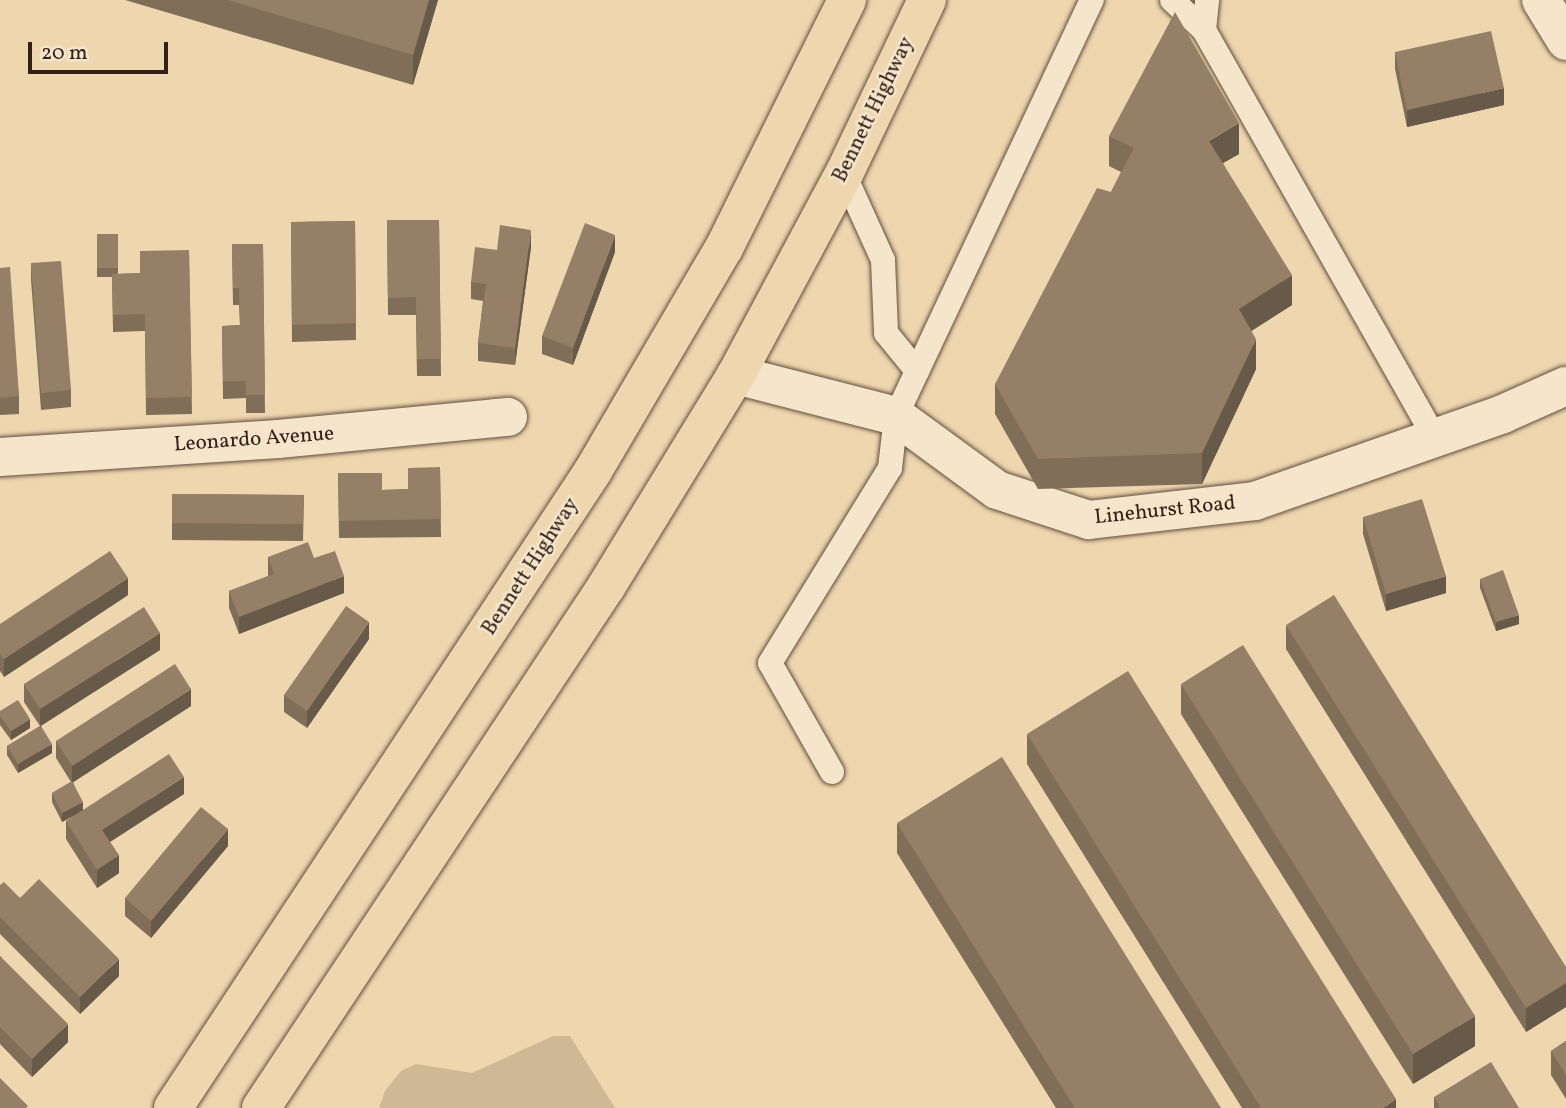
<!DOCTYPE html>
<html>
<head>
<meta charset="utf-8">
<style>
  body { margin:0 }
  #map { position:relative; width:1566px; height:1108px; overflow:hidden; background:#eed7af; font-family:Vollkorn,serif }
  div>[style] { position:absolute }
  .green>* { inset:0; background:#ceb895 }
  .roads { filter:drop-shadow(0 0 2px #624e3e) drop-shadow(0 0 2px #624e3e) }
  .service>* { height:24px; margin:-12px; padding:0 12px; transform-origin:12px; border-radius:12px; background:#f4e5cb }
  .minor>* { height:38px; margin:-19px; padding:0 19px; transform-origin:19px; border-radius:19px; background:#f4e5cb }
  .trunk>* { height:38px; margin:-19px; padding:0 19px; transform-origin:19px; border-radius:19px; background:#eed7af }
  .motorway>* { height:38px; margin:-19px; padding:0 19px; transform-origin:19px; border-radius:19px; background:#eed7af }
  .wall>* { inset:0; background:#806e59 }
  .shaded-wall>* { inset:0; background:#685a48 }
  .building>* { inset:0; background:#958067 }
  span { translate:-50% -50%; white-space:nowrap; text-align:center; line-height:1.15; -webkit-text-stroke:5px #f4e5cb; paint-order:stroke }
  .street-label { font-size:21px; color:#342118 }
  .scale { position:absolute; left:28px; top:42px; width:140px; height:32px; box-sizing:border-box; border:4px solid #342118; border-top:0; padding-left:9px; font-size:21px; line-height:24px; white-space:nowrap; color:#342118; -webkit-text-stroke:5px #f4e5cb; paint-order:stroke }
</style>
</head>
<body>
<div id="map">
  <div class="green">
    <i style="clip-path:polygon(553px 1036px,570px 1036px,615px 1108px,379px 1108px,385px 1091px,401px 1071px,416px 1064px,472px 1073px)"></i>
  </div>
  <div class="roads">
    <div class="service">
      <i style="left:1172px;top:0;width:44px;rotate:43.2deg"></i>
      <i style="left:1204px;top:30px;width:469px;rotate:60.5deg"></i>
      <i style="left:1204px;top:30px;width:30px;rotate:-84deg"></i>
      <i style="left:844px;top:174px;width:94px;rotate:65.6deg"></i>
      <i style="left:883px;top:260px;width:73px;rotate:87.6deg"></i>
      <i style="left:886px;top:333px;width:49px;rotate:50.8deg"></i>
      <i style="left:832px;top:772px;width:125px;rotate:-119.6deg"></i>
      <i style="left:770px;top:663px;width:229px;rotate:-58.4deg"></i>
      <i style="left:890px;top:468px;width:52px;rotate:-83.4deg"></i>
      <i style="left:896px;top:416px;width:460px;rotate:-64.8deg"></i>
    </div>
    <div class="minor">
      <i style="left:1541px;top:0;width:48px;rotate:58.6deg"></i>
      <i style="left:736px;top:375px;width:165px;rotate:14.4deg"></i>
      <i style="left:896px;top:416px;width:125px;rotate:36.2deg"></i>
      <i style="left:997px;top:490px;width:97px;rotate:18.1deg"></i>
      <i style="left:1089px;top:520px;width:167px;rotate:-6.5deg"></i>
      <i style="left:1255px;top:501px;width:263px;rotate:-19.3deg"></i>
      <i style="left:1503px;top:414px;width:69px;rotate:-24deg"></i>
      <i style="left:0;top:457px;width:279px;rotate:-3.7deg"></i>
      <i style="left:278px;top:439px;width:231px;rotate:-5.5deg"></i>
    </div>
    <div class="trunk">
      <i style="left:736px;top:375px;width:228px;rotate:-61.8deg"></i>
      <i style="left:844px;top:174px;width:193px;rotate:-64.5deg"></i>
    </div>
    <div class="motorway">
      <i style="left:173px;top:1108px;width:763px;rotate:-56.6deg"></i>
      <i style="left:593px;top:471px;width:259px;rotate:-59.6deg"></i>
      <i style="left:724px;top:248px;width:277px;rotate:-63.6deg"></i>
      <i style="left:261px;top:1108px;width:625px;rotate:-56.49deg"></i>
      <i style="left:606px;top:587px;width:249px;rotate:-58.5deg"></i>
    </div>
  </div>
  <div class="wall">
    <i style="clip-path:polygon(125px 0,438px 0,413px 85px)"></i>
    <i style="clip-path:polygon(1395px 52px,1504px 105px,1407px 127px,1395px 69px)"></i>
    <i style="clip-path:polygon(1109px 136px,1239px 154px,1223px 163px,1292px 305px,1251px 331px,1256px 369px,1202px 484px,1038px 489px,995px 414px,995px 384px,1111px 192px,1121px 172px,1109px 166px)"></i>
    <i style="clip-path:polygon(387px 220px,439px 220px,441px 376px,417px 376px,416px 315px,388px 315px)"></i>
    <i style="clip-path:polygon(355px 221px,356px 340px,292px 342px,291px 222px)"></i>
    <i style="clip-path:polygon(97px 234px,118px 234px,118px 274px,140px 273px,189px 250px,192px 414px,146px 415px,145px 331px,113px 332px,112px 277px,97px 277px)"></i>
    <i style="clip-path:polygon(232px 244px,263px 244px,265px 413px,246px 413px,246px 398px,223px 399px,222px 326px,240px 325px,239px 305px,233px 305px)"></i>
    <i style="clip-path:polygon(531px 247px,515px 365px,478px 361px,478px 343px,483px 301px,471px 299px,471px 282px,497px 250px)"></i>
    <i style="clip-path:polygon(615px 252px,573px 365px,542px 354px,542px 336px)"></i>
    <i style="clip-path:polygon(31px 263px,71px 390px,71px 407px,41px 410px,31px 280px)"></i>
    <i style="clip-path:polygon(0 268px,19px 396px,19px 414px,0 415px)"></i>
    <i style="clip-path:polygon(440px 467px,441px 537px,339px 538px,338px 473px,382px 490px,408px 489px)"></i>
    <i style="clip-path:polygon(172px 494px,304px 495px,303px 541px,172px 540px)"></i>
    <i style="clip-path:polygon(1363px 517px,1446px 593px,1386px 611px,1363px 534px)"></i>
    <i style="clip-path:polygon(268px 557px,314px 558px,344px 593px,239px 634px,229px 608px,229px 591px,268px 576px)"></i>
    <i style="clip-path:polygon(1480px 579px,1519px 624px,1496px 631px,1480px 588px)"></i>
    <i style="clip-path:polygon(128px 595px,4px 677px,0 671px,0 624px)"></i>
    <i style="clip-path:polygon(1286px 625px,1566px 967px,1566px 1007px,1526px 1032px,1286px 649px)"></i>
    <i style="clip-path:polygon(369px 639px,307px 728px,284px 712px,284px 695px)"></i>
    <i style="clip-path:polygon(160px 650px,41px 726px,52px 753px,18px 773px,7px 755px,7px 746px,40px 726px,24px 702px,24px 684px)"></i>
    <i style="clip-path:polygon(1181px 684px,1475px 1046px,1413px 1084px,1181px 714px)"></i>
    <i style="clip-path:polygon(191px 706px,73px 782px,83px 810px,184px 794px,110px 842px,119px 873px,97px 888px,66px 839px,66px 821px,78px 814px,62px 822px,52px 802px,52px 793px,71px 782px,56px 758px,56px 741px)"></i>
    <i style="clip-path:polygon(0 711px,30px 728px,11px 740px,0 725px)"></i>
    <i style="clip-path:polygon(1027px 734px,1383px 1108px,1242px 1108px,1027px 764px)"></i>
    <i style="clip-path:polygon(897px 823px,1221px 1108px,1056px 1108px,897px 853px)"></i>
    <i style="clip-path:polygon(228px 846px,151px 938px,125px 916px,125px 898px)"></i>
    <i style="clip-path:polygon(0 885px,20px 898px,119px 976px,80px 1014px,0 934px)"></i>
    <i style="clip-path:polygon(0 956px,68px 1042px,32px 1077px,0 1044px)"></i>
    <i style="clip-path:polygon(1566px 1041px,1566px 1099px,1551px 1075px,1551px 1051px)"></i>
    <i style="clip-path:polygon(1434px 1097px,1519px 1108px,1434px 1108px)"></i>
  </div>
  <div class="shaded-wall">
    <i style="clip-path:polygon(429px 0,438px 0,413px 85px,413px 55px)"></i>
    <i style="clip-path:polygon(1504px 88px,1504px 105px,1407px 127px,1407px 110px)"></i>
    <i style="clip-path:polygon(1239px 123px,1239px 154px,1209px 171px,1209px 141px)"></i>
    <i style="clip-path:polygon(531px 230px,531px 247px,515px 365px,515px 348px)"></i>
    <i style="clip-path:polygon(615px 235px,615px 252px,573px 365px,573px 348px)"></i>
    <i style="clip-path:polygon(1292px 275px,1292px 305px,1239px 339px,1239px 309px)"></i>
    <i style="clip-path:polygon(1256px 339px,1256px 369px,1202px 484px,1202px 453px)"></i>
    <i style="clip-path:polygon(344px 576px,344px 593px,239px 634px,239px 617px)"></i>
    <i style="clip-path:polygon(1446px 576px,1446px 593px,1386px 611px,1386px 594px)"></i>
    <i style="clip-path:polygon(128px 578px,128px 595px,4px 677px,4px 659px)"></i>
    <i style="clip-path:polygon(1519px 615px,1519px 624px,1496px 631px,1496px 622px)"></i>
    <i style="clip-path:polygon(369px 622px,369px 639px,307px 728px,307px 711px)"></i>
    <i style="clip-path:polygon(160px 633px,160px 650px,40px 726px,40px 709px)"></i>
    <i style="clip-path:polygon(191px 689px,191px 706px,72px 783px,72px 766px)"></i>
    <i style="clip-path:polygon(30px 719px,30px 728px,11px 740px,11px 731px)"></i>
    <i style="clip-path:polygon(52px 744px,52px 753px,18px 773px,18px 764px)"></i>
    <i style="clip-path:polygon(184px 777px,184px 794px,102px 847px,102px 830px)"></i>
    <i style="clip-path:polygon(83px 802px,83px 810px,62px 822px,62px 813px)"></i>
    <i style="clip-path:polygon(228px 829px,228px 846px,151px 938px,151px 921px)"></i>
    <i style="clip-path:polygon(119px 855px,119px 873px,97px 888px,97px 870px)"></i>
    <i style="clip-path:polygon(119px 959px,119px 976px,80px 1014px,80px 997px)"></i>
    <i style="clip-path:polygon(1566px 983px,1566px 1007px,1526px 1032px,1526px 1008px)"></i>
    <i style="clip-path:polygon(1475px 1016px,1475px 1046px,1413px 1084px,1413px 1054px)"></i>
    <i style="clip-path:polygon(68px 1024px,68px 1042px,32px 1077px,32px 1059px)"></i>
    <i style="clip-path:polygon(1396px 1099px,1396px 1108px,1383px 1108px)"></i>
  </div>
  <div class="building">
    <i style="clip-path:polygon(227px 0,429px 0,413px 55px)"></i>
    <i style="clip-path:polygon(1175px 12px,1239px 123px,1209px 141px,1292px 275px,1239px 309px,1256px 339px,1202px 453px,1038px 459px,995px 384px,1097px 188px,1111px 192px,1134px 148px,1109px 136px)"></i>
    <i style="clip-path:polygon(1491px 31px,1504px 88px,1407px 110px,1395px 52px)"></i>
    <i style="clip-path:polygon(387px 220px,439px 220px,441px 359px,417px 359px,416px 297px,388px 298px)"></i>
    <i style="clip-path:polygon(355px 221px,356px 323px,292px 325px,291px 222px)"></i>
    <i style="clip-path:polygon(585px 223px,615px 235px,573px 348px,542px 336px)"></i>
    <i style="clip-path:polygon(500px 225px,531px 230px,515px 348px,478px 343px,486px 284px,471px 282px,475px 247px,497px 250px)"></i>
    <i style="clip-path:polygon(97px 234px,118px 234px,118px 268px,97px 268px)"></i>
    <i style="clip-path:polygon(232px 244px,263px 244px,265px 395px,246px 395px,246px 381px,223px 381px,222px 326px,240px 325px,239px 288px,233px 288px)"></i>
    <i style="clip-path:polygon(189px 250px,192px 397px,146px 398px,145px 314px,113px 315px,112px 274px,140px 273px,140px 251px)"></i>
    <i style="clip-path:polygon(61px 261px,71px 390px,41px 393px,31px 263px)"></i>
    <i style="clip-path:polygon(10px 267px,19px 396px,0 398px,0 268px)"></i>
    <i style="clip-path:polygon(440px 467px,441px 519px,339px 521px,338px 473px,382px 473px,382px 490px,408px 489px,408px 468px)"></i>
    <i style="clip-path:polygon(172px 494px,304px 495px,303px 524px,172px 523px)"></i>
    <i style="clip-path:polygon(1422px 499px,1446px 576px,1386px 594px,1363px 517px)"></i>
    <i style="clip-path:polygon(308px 542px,314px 558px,335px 551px,344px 576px,239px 617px,229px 591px,274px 574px,268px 557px)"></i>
    <i style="clip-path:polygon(110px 551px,128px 578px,4px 659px,0 654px,0 624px)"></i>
    <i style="clip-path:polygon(1503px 570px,1519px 615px,1496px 622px,1480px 579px)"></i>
    <i style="clip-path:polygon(1334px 595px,1566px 967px,1566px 983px,1526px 1008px,1286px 625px)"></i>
    <i style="clip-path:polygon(346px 606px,369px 622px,307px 711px,284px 695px)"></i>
    <i style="clip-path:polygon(144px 607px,160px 633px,40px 709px,24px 684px)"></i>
    <i style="clip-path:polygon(1243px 645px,1475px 1016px,1413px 1054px,1181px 684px)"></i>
    <i style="clip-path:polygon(175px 664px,191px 689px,72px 766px,56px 741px)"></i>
    <i style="clip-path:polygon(1128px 671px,1396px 1099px,1383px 1108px,1261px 1108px,1027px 734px)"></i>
    <i style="clip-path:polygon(18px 700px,30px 719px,11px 731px,0 716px,0 711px)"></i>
    <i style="clip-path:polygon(41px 726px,52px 744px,18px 764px,7px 746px)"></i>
    <i style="clip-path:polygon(169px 754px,184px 777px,102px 830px,119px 855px,97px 870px,66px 821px)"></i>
    <i style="clip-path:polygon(1002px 757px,1221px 1108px,1075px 1108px,897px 823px)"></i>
    <i style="clip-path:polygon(72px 781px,83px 802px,62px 813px,52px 793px)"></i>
    <i style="clip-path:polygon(201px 807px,228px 829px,151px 921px,125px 898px)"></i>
    <i style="clip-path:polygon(39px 879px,119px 959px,80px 997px,0 917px,0 885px,4px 882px,20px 898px)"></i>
    <i style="clip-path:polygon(0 956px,68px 1024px,32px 1059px,0 1027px)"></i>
    <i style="clip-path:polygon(1566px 1041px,1566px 1075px,1551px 1051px)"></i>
    <i style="clip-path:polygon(1491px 1062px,1519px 1108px,1440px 1108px,1434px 1097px)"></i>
    <i style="clip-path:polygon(0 1078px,28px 1106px,26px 1108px,0 1108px)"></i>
  </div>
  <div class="street-label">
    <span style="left:874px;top:110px;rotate:-64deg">Bennett Highway</span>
    <span style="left:254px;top:440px;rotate:-4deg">Leonardo Avenue</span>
    <span style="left:1165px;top:511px;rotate:-6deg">Linehurst Road</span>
    <span style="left:531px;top:567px;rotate:-57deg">Bennett Highway</span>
  </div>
  <div class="scale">20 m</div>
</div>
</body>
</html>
